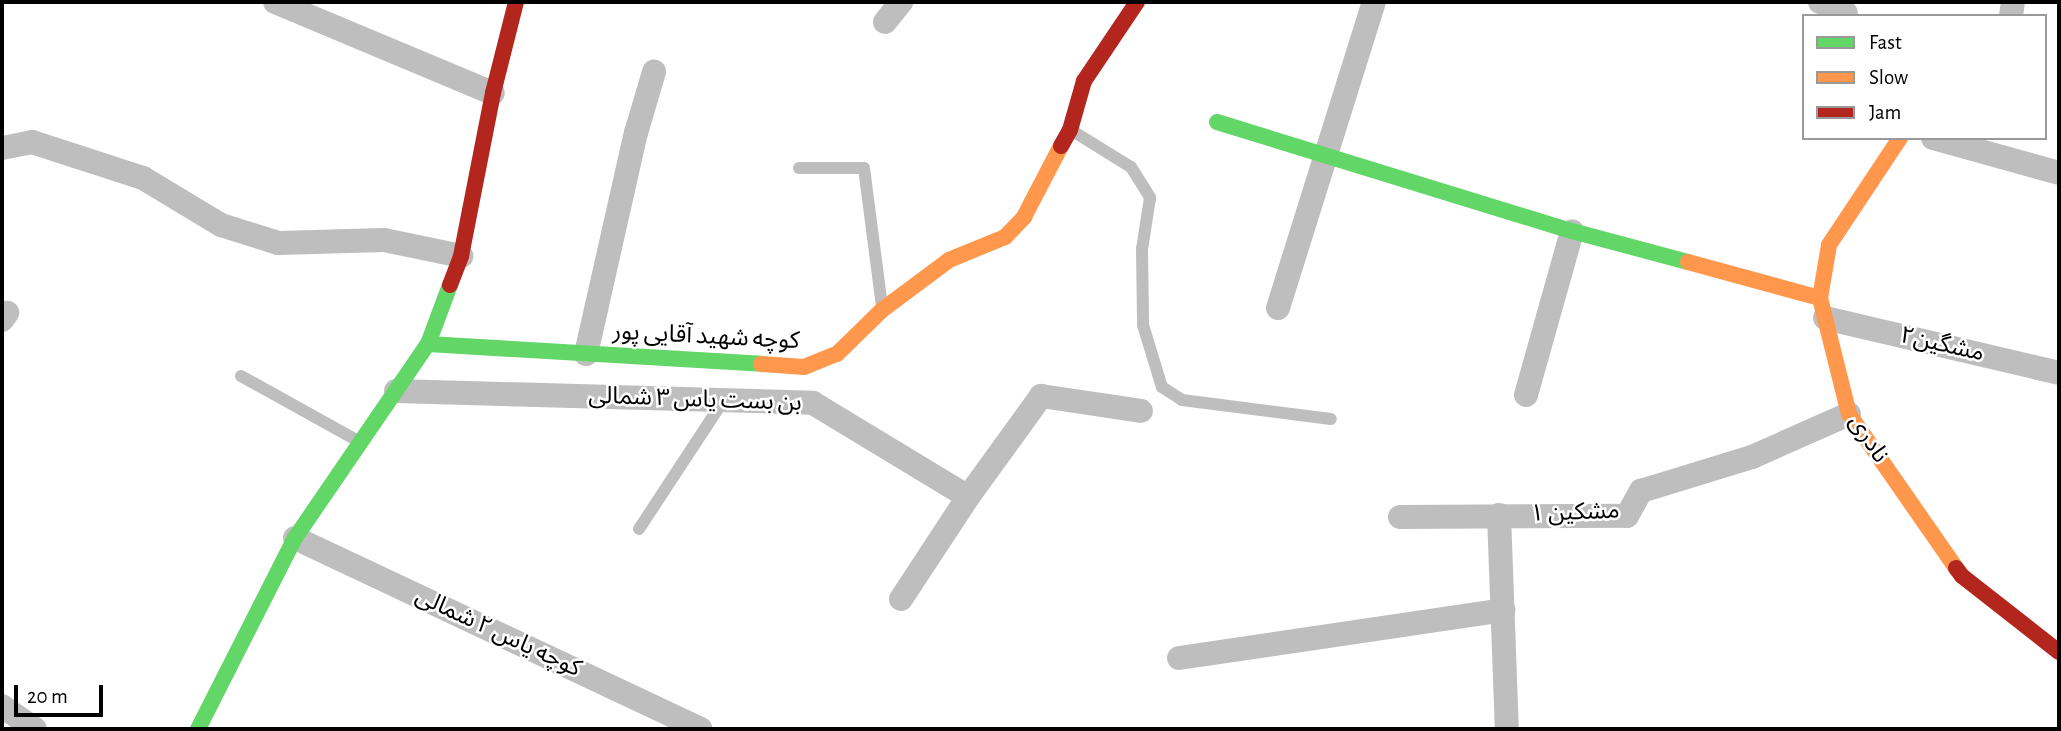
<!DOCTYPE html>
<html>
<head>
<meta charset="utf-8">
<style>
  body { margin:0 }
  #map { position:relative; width:2061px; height:731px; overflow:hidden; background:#fff; font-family:"Alegreya Sans","Noto Sans Arabic",sans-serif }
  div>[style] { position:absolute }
  .lane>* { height:12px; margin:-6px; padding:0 6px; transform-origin:6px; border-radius:6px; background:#bebebe }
  .street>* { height:24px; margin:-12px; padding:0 12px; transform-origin:12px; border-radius:12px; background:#bebebe }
  .fast>* { height:16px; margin:-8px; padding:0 8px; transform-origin:8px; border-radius:8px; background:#63d668 }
  .slow>* { height:16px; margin:-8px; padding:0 8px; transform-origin:8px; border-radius:8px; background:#ff974d }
  .jam>* { height:16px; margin:-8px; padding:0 8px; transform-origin:8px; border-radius:8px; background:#b3261e }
  span { translate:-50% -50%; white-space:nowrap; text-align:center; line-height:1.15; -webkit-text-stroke:5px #fff; paint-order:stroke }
  .street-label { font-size:24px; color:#000 }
  .frame { position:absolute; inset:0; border:4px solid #000; pointer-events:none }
  .legend { position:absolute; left:1802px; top:14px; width:245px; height:126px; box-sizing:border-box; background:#fff; border:2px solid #999; margin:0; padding:9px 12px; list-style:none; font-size:21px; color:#000 }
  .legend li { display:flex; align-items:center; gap:14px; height:35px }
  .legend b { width:35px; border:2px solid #999 }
  .scale { position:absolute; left:14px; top:685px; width:89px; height:32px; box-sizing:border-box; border:4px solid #000; border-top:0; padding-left:9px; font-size:21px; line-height:24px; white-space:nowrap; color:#000; -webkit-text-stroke:5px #fff; paint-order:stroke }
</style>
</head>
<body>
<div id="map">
  <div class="lane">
    <i style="left:1071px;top:130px;width:70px;rotate:31.7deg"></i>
    <i style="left:1131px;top:167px;width:36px;rotate:58deg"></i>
    <i style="left:1150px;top:198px;width:52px;rotate:98.9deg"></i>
    <i style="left:1142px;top:249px;width:76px;rotate:89.2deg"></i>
    <i style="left:1143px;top:325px;width:65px;rotate:73deg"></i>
    <i style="left:1162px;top:387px;width:24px;rotate:33deg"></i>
    <i style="left:1182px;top:400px;width:150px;rotate:7.3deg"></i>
    <i style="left:799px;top:168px;width:65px"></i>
    <i style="left:864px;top:168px;width:139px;rotate:82.6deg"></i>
    <i style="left:241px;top:376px;width:136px;rotate:29deg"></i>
    <i style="left:639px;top:529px;width:153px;rotate:-56.7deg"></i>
  </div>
  <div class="street">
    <i style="left:275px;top:2px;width:236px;rotate:22.7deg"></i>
    <i style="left:1820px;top:2px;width:28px;rotate:23deg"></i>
    <i style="left:2011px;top:16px;width:14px;rotate:-82deg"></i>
    <i style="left:885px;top:22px;width:26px;rotate:-51deg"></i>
    <i style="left:1933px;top:138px;width:131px;rotate:15.5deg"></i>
    <i style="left:2px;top:148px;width:31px;rotate:-11deg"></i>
    <i style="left:32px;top:142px;width:117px;rotate:18deg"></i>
    <i style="left:143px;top:178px;width:91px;rotate:31.1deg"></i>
    <i style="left:221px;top:225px;width:60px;rotate:17.5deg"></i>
    <i style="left:278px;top:243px;width:106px;rotate:-1.6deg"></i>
    <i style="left:384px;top:240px;width:79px;rotate:11.7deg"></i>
    <i style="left:1278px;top:308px;width:321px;rotate:-72.6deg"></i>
    <i style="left:1825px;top:318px;width:240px;rotate:13.2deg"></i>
    <i style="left:2px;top:320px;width:9px;rotate:-54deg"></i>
    <i style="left:586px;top:354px;width:227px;rotate:-77.3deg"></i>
    <i style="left:636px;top:133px;width:64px;rotate:-73.6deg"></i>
    <i style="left:396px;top:391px;width:417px;rotate:1.6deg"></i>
    <i style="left:813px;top:403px;width:181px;rotate:31.2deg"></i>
    <i style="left:1526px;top:395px;width:170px;rotate:-74.3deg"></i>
    <i style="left:1499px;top:515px;width:214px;rotate:87.9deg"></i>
    <i style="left:1400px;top:517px;width:227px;rotate:-0.3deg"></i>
    <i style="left:1627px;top:516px;width:29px;rotate:-61deg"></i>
    <i style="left:1641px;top:491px;width:116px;rotate:-17deg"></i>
    <i style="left:1752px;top:457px;width:106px;rotate:-23.9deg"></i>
    <i style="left:295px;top:538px;width:448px;rotate:25.2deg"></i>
    <i style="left:901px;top:599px;width:122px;rotate:-56.7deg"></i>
    <i style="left:968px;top:497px;width:125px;rotate:-54.1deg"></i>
    <i style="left:1041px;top:396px;width:101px;rotate:8.5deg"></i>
    <i style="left:1179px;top:658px;width:328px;rotate:-8.4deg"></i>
    <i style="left:2px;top:706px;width:40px;rotate:34.9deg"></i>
  </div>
  <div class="fast">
    <i style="left:1217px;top:122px;width:371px;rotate:17.1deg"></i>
    <i style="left:1572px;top:231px;width:120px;rotate:15deg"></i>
    <i style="left:428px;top:344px;width:334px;rotate:3.4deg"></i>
    <i style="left:198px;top:729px;width:214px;rotate:-63.1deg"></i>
    <i style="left:295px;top:538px;width:235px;rotate:-55.6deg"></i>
    <i style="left:428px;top:344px;width:63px;rotate:-69.6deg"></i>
  </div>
  <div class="slow">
    <i style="left:1900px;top:138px;width:128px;rotate:123.6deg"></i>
    <i style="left:1829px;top:245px;width:54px;rotate:99.6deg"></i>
    <i style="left:1820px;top:298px;width:120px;rotate:76deg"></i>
    <i style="left:1849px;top:414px;width:188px;rotate:55.2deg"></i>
    <i style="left:1688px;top:262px;width:137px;rotate:15.3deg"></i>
    <i style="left:761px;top:364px;width:43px;rotate:4deg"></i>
    <i style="left:804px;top:367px;width:35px;rotate:-22deg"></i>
    <i style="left:837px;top:354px;width:63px;rotate:-44.4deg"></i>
    <i style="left:882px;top:310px;width:84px;rotate:-36.7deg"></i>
    <i style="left:949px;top:260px;width:61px;rotate:-22.3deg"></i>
    <i style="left:1005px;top:237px;width:28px;rotate:-46deg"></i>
    <i style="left:1024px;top:217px;width:80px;rotate:-62.5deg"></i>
  </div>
  <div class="jam">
    <i style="left:1061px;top:146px;width:18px;rotate:-61deg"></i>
    <i style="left:1070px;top:130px;width:51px;rotate:-74.1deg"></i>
    <i style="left:1084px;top:81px;width:95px;rotate:-56.1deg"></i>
    <i style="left:450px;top:285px;width:31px;rotate:-69deg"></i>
    <i style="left:461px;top:256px;width:166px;rotate:-78.9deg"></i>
    <i style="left:493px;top:93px;width:94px;rotate:-75.8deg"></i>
    <i style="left:1956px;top:568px;width:10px;rotate:53deg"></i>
    <i style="left:1962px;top:576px;width:123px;rotate:38.1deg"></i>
  </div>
  <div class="street-label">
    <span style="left:706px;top:337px;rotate:3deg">کوچه شهید آقایی پور</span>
    <span style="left:1942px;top:345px;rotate:13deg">مشگین۲</span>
    <span style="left:695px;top:400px;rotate:2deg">بن بست یاس ۳ شمالی</span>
    <span style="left:1868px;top:439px;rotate:57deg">نادری</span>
    <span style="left:1575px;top:513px;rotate:-2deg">مشکین ۱</span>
    <span style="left:498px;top:633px;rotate:25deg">کوچه یاس ۲ شمالی</span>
  </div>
  <div class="frame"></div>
  <ul class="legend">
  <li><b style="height:9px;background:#63d668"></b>Fast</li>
  <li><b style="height:9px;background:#ff974d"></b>Slow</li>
  <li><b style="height:9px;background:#b3261e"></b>Jam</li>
  </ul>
  <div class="scale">20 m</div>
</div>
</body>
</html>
